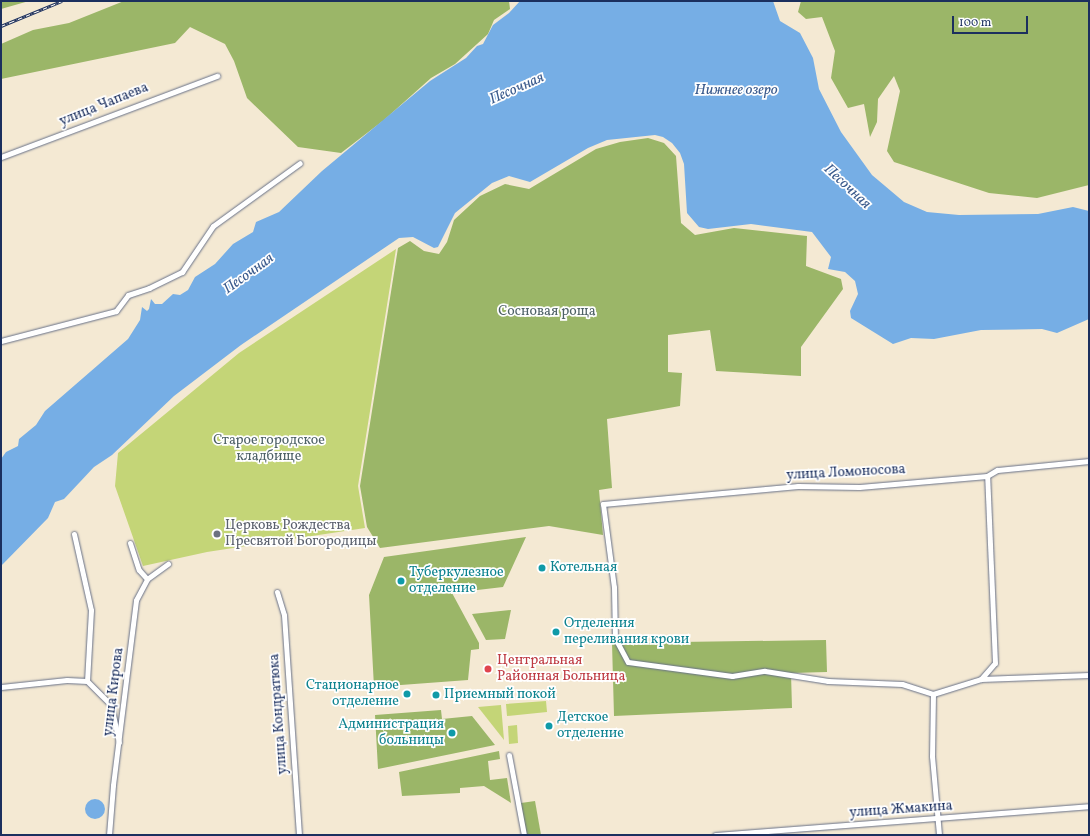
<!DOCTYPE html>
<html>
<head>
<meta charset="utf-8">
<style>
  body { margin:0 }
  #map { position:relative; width:1090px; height:836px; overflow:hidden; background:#f4e9d3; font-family:Vollkorn,serif }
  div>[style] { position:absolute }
  .green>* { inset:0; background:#c4d577 }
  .forest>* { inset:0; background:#9bb668 }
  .water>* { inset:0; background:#76aee5 }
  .round { border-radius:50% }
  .roads { filter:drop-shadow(0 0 1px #677087) drop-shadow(0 0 1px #677087) }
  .minor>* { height:5px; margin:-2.5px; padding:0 2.5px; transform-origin:2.5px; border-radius:2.5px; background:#fff }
  .rail>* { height:3px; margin-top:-1.5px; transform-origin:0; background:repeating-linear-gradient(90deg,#fff 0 4.5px,#1b2f5e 0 9px); box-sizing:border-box; border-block:1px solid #1b2f5e }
  .dots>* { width:11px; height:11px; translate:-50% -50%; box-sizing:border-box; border:2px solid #fff; border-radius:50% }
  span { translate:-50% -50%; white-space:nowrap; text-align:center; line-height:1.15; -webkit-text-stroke:3.5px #fff; paint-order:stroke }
  .street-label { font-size:14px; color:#1b2f5e }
  .park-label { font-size:14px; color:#4e6166 }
  .worship-label { font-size:14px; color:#5b616d }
  .left { translate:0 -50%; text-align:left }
  .culture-label { font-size:14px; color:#0d838f }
  .right { translate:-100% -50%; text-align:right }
  .health-label { font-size:14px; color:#be3a42 }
  .water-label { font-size:15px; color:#3b5b8d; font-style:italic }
  .frame { position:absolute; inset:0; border:2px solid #1b2f5e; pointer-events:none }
  .scale { position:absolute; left:952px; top:16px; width:76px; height:18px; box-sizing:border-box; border:2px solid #1b2f5e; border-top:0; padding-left:5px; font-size:12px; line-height:14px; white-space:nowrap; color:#1b2f5e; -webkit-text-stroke:3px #fff; paint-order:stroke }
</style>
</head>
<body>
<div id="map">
  <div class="green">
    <i style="clip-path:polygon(396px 249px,358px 486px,365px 528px,207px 552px,143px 566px,115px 486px,118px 453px,239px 353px)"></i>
    <i style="clip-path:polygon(546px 701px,547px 712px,507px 716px,506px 704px)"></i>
    <i style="clip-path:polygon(501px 705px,504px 740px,478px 707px)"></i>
    <i style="clip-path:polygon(517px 725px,518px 743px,509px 744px,508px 726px)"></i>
  </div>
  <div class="forest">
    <i style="clip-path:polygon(1px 1px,29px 1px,1px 9px)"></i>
    <i style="clip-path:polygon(124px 1px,509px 1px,510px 9px,494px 20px,488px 34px,455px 64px,431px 78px,384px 120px,341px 153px,298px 147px,247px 98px,234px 61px,225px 44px,190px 27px,175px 43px,1px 79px,1px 44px,33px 30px,69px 23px)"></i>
    <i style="clip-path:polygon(801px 1px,1089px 1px,1089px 185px,1037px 198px,989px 193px,894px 162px,887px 151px,900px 91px,894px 76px,878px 99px,877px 122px,870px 137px,864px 104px,848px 108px,831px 78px,835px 51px,822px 17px,806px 19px,798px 12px)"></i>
    <i style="clip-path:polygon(648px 138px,664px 143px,676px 156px,681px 223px,695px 235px,734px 228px,807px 236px,806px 266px,841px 279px,843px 289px,801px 347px,801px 376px,716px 371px,710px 330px,668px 335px,668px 372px,682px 373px,680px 406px,607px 419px,612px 488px,599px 490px,603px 535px,549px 526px,380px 548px,367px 527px,360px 486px,398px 248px,410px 241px,424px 251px,439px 254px,447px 242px,454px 220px,480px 196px,505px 184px,529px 189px,596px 149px,620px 142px)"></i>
    <i style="clip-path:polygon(526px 537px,503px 587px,452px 593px,479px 643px,479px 649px,471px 650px,468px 680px,374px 687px,369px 595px,384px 557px)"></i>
    <i style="clip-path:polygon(511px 610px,505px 639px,486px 640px,472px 614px)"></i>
    <i style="clip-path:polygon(826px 640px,827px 672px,791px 673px,792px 708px,614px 716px,612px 643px)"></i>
    <i style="clip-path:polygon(441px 710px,442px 719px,472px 716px,495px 745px,378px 769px,375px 715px)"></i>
    <i style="clip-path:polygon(499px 751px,500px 759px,488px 761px,490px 780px,507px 778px,511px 803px,484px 786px,460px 788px,460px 793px,402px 796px,399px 772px)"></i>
    <i style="clip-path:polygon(535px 801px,541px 835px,525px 835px,521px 803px)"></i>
  </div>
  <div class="water">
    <i style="clip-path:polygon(520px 1px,773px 1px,780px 21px,800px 33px,813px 58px,819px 89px,841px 132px,872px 175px,904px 202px,927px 212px,959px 215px,1038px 214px,1073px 207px,1089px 211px,1089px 319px,1057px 333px,1042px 329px,981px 330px,934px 339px,911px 338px,893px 344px,851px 318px,850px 311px,858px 294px,855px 281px,845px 272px,828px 269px,831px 257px,812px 232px,751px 224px,708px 229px,699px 227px,687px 213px,684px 164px,680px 153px,672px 143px,663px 137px,655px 135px,607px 140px,588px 148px,530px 182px,509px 176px,492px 183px,455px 213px,438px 247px,434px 248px,413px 237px,399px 238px,241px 345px,174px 396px,112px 455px,94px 467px,64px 499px,55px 502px,48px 518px,1px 566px,1px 459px,6px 452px,18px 446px,19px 439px,36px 425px,45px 411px,128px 339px,140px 320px,142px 307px,147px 311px,149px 309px,151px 299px,155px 304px,162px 304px,173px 294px,180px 295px,188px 290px,195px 277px,215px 264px,233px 244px,253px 232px,256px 222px,279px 212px,322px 171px,430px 81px,466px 58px,477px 46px,483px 44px,493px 25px,509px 13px)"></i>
    <i class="round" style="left:85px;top:799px;width:20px;height:20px"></i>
  </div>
  <div class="roads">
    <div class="minor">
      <i style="left:1px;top:157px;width:231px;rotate:-20.6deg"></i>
      <i style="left:1px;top:341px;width:119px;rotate:-14.6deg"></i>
      <i style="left:116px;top:311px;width:20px;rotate:-53deg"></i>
      <i style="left:128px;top:295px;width:22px;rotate:-18deg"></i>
      <i style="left:149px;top:288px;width:37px;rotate:-26deg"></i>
      <i style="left:182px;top:272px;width:55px;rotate:-56deg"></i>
      <i style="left:213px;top:226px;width:107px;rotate:-35.9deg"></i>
      <i style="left:1089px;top:461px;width:92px;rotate:174.4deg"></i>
      <i style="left:997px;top:470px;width:12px;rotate:149deg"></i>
      <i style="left:987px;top:476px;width:128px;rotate:175.1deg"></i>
      <i style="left:859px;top:487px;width:61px;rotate:-179.1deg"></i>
      <i style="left:798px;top:486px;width:196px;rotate:174.7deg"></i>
      <i style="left:603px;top:504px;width:84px;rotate:82.5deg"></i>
      <i style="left:614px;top:587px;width:51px;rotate:88.9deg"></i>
      <i style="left:615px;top:638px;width:27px;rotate:62deg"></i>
      <i style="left:628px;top:662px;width:105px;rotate:7.7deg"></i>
      <i style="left:732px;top:676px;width:33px;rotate:-9deg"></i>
      <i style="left:765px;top:671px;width:64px;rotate:9deg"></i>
      <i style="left:828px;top:681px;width:74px;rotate:2.3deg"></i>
      <i style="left:902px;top:684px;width:33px;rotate:18deg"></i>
      <i style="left:933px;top:694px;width:50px;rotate:-17.4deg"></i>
      <i style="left:981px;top:679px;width:108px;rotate:-2.1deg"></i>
      <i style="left:74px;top:534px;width:78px;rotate:77.4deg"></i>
      <i style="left:91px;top:610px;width:71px;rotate:93.2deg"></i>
      <i style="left:130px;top:543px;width:28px;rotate:72deg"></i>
      <i style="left:139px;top:570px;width:12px;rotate:48deg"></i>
      <i style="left:277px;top:592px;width:24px;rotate:73deg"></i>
      <i style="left:284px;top:615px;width:221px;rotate:86.1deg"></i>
      <i style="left:981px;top:679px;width:21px;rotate:-49deg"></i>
      <i style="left:995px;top:663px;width:187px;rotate:-92.4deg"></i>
      <i style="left:87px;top:681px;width:34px;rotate:45deg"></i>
      <i style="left:111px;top:705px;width:38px;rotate:78deg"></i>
      <i style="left:1px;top:687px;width:66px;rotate:-6.1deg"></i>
      <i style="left:67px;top:680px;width:20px;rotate:3deg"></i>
      <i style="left:933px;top:694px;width:62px;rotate:90.9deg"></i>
      <i style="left:932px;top:756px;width:79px;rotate:84.9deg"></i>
      <i style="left:509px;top:755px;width:81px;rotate:79.4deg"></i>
      <i style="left:109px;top:835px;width:50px;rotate:-85.4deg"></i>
      <i style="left:113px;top:785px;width:186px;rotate:-82.9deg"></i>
      <i style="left:136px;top:600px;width:24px;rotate:-62deg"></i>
      <i style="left:147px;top:579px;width:26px;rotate:-36deg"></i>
      <i style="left:715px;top:835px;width:375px;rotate:-4.4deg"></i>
    </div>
  </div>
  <div class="rail">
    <i style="left:1px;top:26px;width:66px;rotate:-22.3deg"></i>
  </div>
  <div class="dots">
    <i style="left:217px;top:534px;background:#6b7280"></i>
    <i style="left:542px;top:568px;background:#0f9aa8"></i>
    <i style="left:401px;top:581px;background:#0f9aa8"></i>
    <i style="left:556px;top:632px;background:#0f9aa8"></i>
    <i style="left:488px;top:669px;background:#e0444e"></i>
    <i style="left:407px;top:694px;background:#0f9aa8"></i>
    <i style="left:436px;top:695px;background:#0f9aa8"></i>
    <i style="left:549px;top:726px;background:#0f9aa8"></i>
    <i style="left:452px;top:733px;background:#0f9aa8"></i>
  </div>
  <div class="street-label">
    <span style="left:104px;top:105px;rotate:-22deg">улица Чапаева</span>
    <span style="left:846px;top:473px;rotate:-3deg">улица Ломоносова</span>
    <span style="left:114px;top:692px;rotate:-83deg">улица Кирова</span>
    <span style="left:279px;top:714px;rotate:-94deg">улица Кондратюка</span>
    <span style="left:901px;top:810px;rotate:-4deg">улица Жмакина</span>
  </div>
  <div class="park-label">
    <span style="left:547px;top:312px">Сосновая роща</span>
    <span style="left:269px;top:449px">Старое городское<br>кладбище</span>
  </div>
  <div class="worship-label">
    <span class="left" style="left:225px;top:534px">Церковь Рождества<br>Пресвятой Богородицы</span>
  </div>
  <div class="culture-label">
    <span class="left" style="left:550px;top:568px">Котельная</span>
    <span class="left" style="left:409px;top:581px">Туберкулезное<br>отделение</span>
    <span class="left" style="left:564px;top:632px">Отделения<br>переливания крови</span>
    <span class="right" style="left:399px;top:694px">Стационарное<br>отделение</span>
    <span class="left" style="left:444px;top:695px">Приемный покой</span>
    <span class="left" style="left:557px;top:726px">Детское<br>отделение</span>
    <span class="right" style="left:444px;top:733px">Администрация<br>больницы</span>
  </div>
  <div class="health-label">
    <span class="left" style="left:497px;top:669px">Центральная<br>Районная Больница</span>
  </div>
  <div class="water-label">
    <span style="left:517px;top:89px;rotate:-24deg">Песочная</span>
    <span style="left:736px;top:91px">Нижнее озеро</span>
    <span style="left:847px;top:187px;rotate:43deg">Песочная</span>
    <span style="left:249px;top:274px;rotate:-36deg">Песочная</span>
  </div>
  <div class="frame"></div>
  <div class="scale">100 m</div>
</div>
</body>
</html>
